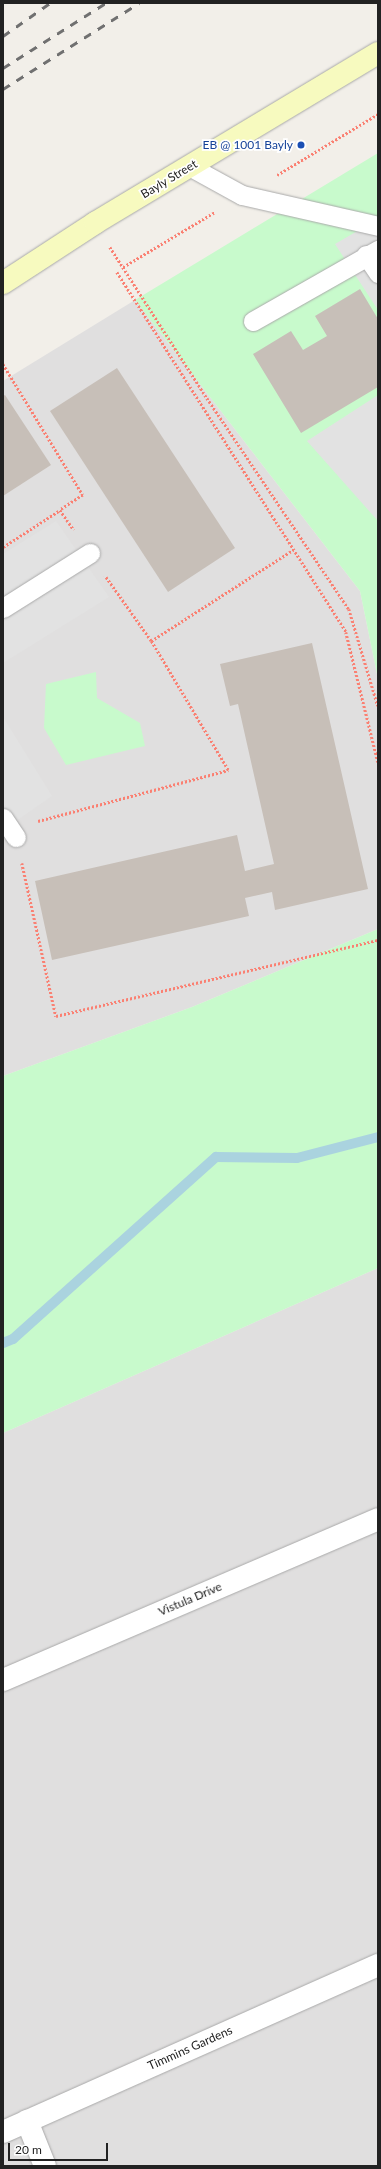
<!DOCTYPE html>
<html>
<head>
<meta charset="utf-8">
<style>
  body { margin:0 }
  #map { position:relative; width:381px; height:2169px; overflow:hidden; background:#f2efe9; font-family:Lato,sans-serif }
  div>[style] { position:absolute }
  .residential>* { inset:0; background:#e0dfdf }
  .park>* { inset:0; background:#c8facc }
  .parking>* { inset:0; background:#e2e2e2 }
  .stream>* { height:10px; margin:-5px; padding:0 5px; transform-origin:5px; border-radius:5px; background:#aad3df }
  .building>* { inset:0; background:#c7bfb8 }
  .path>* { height:2.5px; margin-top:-1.25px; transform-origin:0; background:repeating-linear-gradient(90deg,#fa8072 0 2px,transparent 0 4px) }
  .roads { filter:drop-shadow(0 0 1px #a9a9a9) drop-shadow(0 0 1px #a9a9a9) }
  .service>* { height:19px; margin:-9.5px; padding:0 9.5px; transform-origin:9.5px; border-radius:9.5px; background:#fff }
  .minor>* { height:22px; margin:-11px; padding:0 11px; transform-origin:11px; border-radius:11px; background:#fff }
  .secondary>* { height:22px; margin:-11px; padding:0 11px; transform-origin:11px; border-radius:11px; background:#f7fabf }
  .rail>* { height:3px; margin-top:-1.5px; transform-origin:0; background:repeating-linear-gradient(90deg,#707070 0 8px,transparent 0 16px) }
  .dots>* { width:11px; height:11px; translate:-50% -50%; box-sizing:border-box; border:2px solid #fff; border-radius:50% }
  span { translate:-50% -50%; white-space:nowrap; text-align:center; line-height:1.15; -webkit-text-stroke:3.5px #fff; paint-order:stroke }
  .transit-label { font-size:12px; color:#164399 }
  .right { translate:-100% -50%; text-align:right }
  .street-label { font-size:12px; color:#222 }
  .frame { position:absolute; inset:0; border:4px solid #222; pointer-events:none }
  .scale { position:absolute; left:8px; top:2143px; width:100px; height:18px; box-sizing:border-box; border:2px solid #222; border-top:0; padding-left:5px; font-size:12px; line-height:14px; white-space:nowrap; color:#222; -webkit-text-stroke:3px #fff; paint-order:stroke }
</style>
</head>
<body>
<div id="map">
  <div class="residential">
    <i style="clip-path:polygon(135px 300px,360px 591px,378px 679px,378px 929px,192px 1007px,3px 1076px,3px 381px)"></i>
    <i style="clip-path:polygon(378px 1268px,378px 2166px,3px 2166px,3px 1433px)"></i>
  </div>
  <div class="park">
    <i style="clip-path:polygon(378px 153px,378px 679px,360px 591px,135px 300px)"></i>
    <i style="clip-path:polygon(96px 672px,97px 698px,140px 723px,145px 746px,66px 765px,44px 728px,46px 684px)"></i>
    <i style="clip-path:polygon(378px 929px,378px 1268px,3px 1433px,3px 1076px,192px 1007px)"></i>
  </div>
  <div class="parking">
    <i style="clip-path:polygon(378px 219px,378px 310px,335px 244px)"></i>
    <i style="clip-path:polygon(378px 395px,378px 521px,307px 441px)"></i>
    <i style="clip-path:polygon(56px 521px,109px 597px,3px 663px,3px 554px)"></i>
    <i style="clip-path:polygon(3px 717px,52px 796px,3px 830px)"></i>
  </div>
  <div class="stream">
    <i style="left:3px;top:1343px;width:11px;rotate:-22deg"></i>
    <i style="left:13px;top:1339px;width:273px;rotate:-41.9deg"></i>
    <i style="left:216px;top:1157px;width:81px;rotate:0.7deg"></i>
    <i style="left:297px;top:1158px;width:84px;rotate:-14.5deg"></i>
  </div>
  <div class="building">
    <i style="clip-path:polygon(360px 289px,378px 319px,378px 387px,301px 433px,253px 354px,291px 331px,303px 350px,327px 336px,315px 316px)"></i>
    <i style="clip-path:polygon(117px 368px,235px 548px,168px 592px,50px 411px)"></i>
    <i style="clip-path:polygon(5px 395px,51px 465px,3px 496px,3px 396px)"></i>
    <i style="clip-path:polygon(312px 643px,368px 889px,275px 910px,272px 892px,245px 898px,249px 916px,52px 960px,35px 881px,237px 835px,245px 871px,274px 864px,238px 704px,230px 706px,220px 664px)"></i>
  </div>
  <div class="path">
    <i style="left:277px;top:175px;width:118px;rotate:-31.1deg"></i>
    <i style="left:110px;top:247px;width:179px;rotate:57.3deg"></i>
    <i style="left:207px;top:398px;width:254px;rotate:56.1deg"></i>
    <i style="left:349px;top:609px;width:101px;rotate:73.4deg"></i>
    <i style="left:123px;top:267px;width:107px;rotate:-30.9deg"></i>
    <i style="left:117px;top:272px;width:427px;rotate:57.5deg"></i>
    <i style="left:346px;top:632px;width:134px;rotate:76.2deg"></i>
    <i style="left:3px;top:364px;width:153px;rotate:58.6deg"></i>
    <i style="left:83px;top:495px;width:27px;rotate:147deg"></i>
    <i style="left:3px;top:547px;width:68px;rotate:-33deg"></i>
    <i style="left:60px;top:510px;width:24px;rotate:55deg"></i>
    <i style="left:151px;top:641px;width:169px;rotate:-32.7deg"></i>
    <i style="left:38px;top:821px;width:197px;rotate:-15deg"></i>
    <i style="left:228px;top:770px;width:150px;rotate:-120.8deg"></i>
    <i style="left:151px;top:641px;width:80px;rotate:-125.3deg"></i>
    <i style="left:22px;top:863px;width:157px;rotate:77.5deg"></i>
    <i style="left:56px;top:1016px;width:331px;rotate:-13.3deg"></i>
  </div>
  <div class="roads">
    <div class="service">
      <i style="left:189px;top:166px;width:60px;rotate:28.7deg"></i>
      <i style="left:242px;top:195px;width:139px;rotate:12.8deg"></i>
      <i style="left:366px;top:255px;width:22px;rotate:56deg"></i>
      <i style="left:253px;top:321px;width:144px;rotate:-29.6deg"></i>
      <i style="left:3px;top:608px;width:103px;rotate:-32.3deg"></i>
      <i style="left:3px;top:818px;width:23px;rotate:56deg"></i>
    </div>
    <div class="minor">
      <i style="left:3px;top:1680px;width:408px;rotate:-23.2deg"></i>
      <i style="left:27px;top:2121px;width:48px;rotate:68.2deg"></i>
      <i style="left:3px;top:2132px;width:411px;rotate:-24deg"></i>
    </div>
    <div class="secondary">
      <i style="left:3px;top:283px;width:110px;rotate:-33.1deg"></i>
      <i style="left:95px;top:223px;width:330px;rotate:-31deg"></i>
    </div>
  </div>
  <div class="rail">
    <i style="left:3px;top:36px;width:57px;rotate:-35.1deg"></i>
    <i style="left:3px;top:68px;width:122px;rotate:-32.3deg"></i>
    <i style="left:3px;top:89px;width:161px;rotate:-32.3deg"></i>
  </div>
  <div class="dots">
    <i style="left:301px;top:145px;background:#1a4fb4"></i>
  </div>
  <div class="transit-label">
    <span class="right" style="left:293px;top:145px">EB @ 1001 Bayly</span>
  </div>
  <div class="street-label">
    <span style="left:169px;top:179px;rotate:-31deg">Bayly Street</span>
    <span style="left:190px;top:1599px;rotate:-23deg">Vistula Drive</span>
    <span style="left:190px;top:2048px;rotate:-24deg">Timmins Gardens</span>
  </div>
  <div class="frame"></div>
  <div class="scale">20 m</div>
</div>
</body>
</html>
